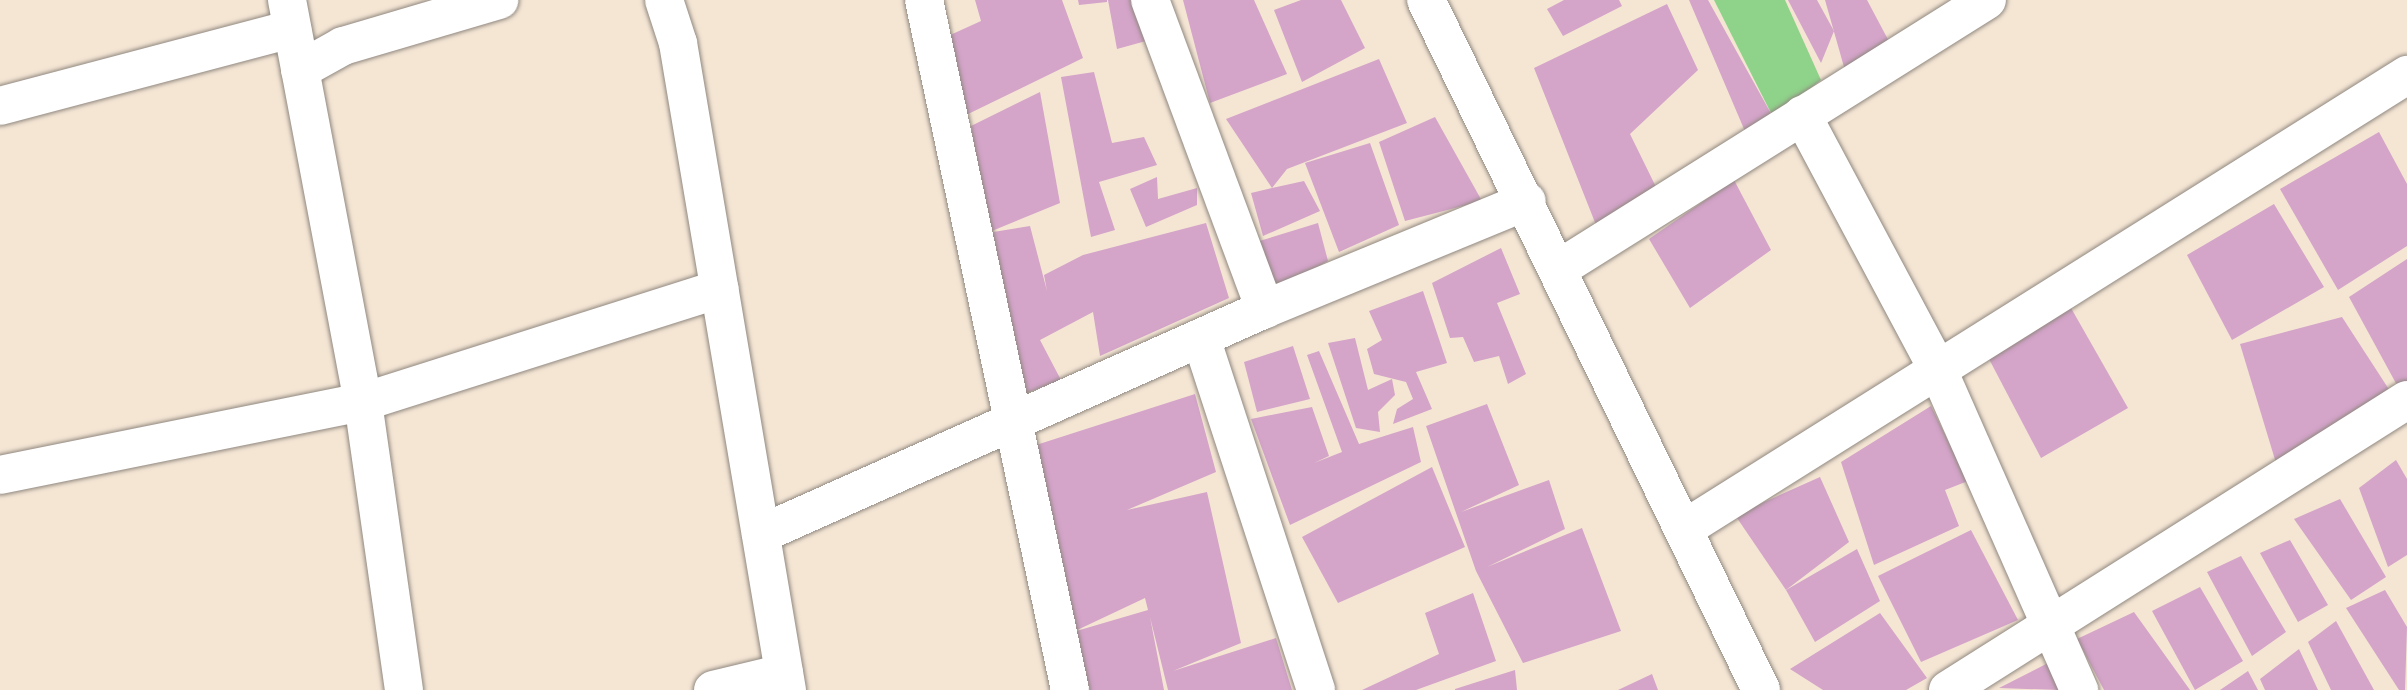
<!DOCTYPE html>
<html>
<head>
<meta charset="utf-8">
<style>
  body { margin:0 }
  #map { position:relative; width:2407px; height:690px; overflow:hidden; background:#f5e6d4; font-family:"Gochi Hand",sans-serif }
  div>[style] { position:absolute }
  .green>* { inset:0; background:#8fd28a }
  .building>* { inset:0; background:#d4a4c9 }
  .roads { filter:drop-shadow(0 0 2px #908880) drop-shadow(0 0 2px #908880) }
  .minor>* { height:38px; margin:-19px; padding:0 19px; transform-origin:19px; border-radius:19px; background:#fff }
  span { translate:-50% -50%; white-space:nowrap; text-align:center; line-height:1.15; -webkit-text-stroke:7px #f6f6f2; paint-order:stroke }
</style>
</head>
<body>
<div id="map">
  <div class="green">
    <i style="clip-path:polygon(1714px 0,1785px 0,1821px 80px,1773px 117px)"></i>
  </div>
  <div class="building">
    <i style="clip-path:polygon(975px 0,1062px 0,1083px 58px,964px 116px,948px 36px,981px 21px)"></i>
    <i style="clip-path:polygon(1078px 0,1107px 0,1107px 2px,1079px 5px)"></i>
    <i style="clip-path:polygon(1108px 0,1133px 0,1146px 41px,1117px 49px)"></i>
    <i style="clip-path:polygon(1183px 0,1254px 0,1287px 74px,1210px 103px)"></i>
    <i style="clip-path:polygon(1301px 0,1341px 0,1365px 48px,1302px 82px,1274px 10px)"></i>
    <i style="clip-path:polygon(1564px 0,1619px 0,1622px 6px,1563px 36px,1547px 9px)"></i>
    <i style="clip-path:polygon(1689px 0,1708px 0,1773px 117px,1747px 136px)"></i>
    <i style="clip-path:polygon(1788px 0,1817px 0,1834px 31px,1821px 63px)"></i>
    <i style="clip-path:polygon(1825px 0,1867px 0,1892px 47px,1846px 74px)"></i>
    <i style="clip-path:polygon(1667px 4px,1698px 70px,1630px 134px,1656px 187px,1596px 225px,1534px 68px)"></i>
    <i style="clip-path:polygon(1379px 59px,1407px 123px,1287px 169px,1272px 188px,1304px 181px,1320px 211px,1263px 236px,1251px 193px,1272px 188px,1226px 119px)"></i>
    <i style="clip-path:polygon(1094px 72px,1112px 143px,1144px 137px,1157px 165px,1099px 182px,1115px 230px,1091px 237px,1061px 77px)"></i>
    <i style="clip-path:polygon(1040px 92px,1060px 203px,987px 233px,971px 126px)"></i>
    <i style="clip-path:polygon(1435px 117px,1482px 201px,1405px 221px,1379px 142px)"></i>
    <i style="clip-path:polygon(2379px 132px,2407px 184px,2407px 246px,2338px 290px,2280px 189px)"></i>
    <i style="clip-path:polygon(1370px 143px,1399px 225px,1339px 252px,1305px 163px)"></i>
    <i style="clip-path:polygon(1157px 177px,1158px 199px,1197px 188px,1197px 205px,1146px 227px,1130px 189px)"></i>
    <i style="clip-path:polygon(1734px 180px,1771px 250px,1690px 308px,1649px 239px)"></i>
    <i style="clip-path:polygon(2274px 204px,2324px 287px,2232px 340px,2187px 255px)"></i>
    <i style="clip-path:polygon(1206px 223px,1229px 298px,1100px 356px,1093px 312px,1040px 340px,1061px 380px,1019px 396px,987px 233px,1030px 226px,1047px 291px,1044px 275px,1083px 255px)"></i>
    <i style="clip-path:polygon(1318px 223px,1328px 261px,1275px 291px,1253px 243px)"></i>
    <i style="clip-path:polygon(1501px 248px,1520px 294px,1497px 303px,1526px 374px,1508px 384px,1499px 356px,1474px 362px,1463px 337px,1450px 338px,1432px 283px)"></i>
    <i style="clip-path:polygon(2407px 259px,2407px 382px,2398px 387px,2349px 297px)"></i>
    <i style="clip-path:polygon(1423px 291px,1447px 363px,1416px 372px,1432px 409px,1393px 424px,1397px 409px,1413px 399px,1406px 382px,1374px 374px,1367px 349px,1382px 340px,1369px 311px)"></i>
    <i style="clip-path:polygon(2071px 308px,2128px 408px,2041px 458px,1989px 359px)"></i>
    <i style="clip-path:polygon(2342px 317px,2390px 391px,2276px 463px,2240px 344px)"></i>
    <i style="clip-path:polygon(1355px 338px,1368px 390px,1392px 379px,1395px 395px,1378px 412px,1380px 432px,1356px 428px,1328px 343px)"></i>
    <i style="clip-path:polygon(1293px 346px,1310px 399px,1257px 412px,1244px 362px)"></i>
    <i style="clip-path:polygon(1319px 351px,1359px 444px,1413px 427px,1421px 462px,1290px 525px,1251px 419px,1312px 407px,1329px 456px,1314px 463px,1342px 452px,1307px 355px)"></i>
    <i style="clip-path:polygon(1195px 394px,1216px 472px,1127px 510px,1207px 492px,1241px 643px,1173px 671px,1276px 638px,1292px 690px,1168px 690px,1150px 617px,1164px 690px,1090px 690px,1073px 632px,1148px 610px,1145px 598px,1073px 632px,1033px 446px)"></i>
    <i style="clip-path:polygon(1487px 404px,1519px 485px,1461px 512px,1549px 480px,1565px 529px,1487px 567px,1582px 528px,1621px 631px,1523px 663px,1476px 571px,1426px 426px)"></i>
    <i style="clip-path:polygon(1931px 406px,1968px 481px,1945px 490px,1959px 526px,1874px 565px,1841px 462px)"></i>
    <i style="clip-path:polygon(2396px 460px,2407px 479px,2407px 555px,2388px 567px,2359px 488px)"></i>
    <i style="clip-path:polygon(1432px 467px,1465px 547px,1338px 603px,1302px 537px)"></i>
    <i style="clip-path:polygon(1820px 477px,1849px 542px,1786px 590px,1735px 515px)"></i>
    <i style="clip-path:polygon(2340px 499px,2386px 577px,2351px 600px,2294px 519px)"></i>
    <i style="clip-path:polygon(1971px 530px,2018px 620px,1921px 662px,1878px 576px)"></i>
    <i style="clip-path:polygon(2290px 540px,2328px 605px,2298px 622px,2260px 553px)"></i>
    <i style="clip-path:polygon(1857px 549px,1880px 601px,1815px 642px,1786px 590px)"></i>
    <i style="clip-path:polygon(2241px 556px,2286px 632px,2252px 656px,2207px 572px)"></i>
    <i style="clip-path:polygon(2200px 587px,2243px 661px,2195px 690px,2152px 611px)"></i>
    <i style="clip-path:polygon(2385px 590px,2407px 627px,2405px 690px,2399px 690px,2346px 608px)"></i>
    <i style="clip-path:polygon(1473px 593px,1496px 661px,1416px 690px,1362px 690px,1439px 654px,1425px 613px)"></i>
    <i style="clip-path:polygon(2134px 612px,2190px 690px,2104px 690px,2077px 639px)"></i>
    <i style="clip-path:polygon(1880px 613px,1927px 678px,1906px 690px,1823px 690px,1790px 669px)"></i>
    <i style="clip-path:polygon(2336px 621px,2374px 690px,2331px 690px,2308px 642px)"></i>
    <i style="clip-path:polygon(2299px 649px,2318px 690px,2265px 690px,2260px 679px)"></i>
    <i style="clip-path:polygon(2048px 663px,2060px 690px,1999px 688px)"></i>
    <i style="clip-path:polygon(1515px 670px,1517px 690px,1455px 690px,1455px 689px)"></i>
    <i style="clip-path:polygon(2248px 671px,2258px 690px,2220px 690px)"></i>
    <i style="clip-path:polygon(1652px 674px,1658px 690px,1618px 690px)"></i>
  </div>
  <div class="roads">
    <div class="minor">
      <i style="left:287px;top:0;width:409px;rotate:79.3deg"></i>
      <i style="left:363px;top:402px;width:291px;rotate:81.9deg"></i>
      <i style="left:664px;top:0;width:45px;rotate:72deg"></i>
      <i style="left:678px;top:43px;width:656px;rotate:80.44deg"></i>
      <i style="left:924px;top:0;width:705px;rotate:78.05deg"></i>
      <i style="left:1150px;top:0;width:330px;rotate:69.6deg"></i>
      <i style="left:1426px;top:0;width:767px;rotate:64.1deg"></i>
      <i style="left:300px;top:70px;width:49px;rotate:-29.2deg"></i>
      <i style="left:343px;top:46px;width:163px;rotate:-16.4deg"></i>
      <i style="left:0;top:106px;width:302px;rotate:-14.8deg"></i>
      <i style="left:1802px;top:115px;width:289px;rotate:61.9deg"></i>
      <i style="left:1938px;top:370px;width:350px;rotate:66.2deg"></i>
      <i style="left:1560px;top:268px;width:504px;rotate:-32.11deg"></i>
      <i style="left:1201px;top:338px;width:370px;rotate:71.9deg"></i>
      <i style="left:0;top:475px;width:370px;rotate:-11.4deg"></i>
      <i style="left:363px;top:402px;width:374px;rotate:-17.6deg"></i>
      <i style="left:1684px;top:529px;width:854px;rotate:-32.13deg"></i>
      <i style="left:761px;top:534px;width:552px;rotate:-24.06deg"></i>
      <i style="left:1265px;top:309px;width:283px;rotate:-22.4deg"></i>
      <i style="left:713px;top:690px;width:73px;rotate:-13.5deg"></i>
      <i style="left:1948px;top:690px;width:543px;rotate:-32.29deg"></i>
    </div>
  </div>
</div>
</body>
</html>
